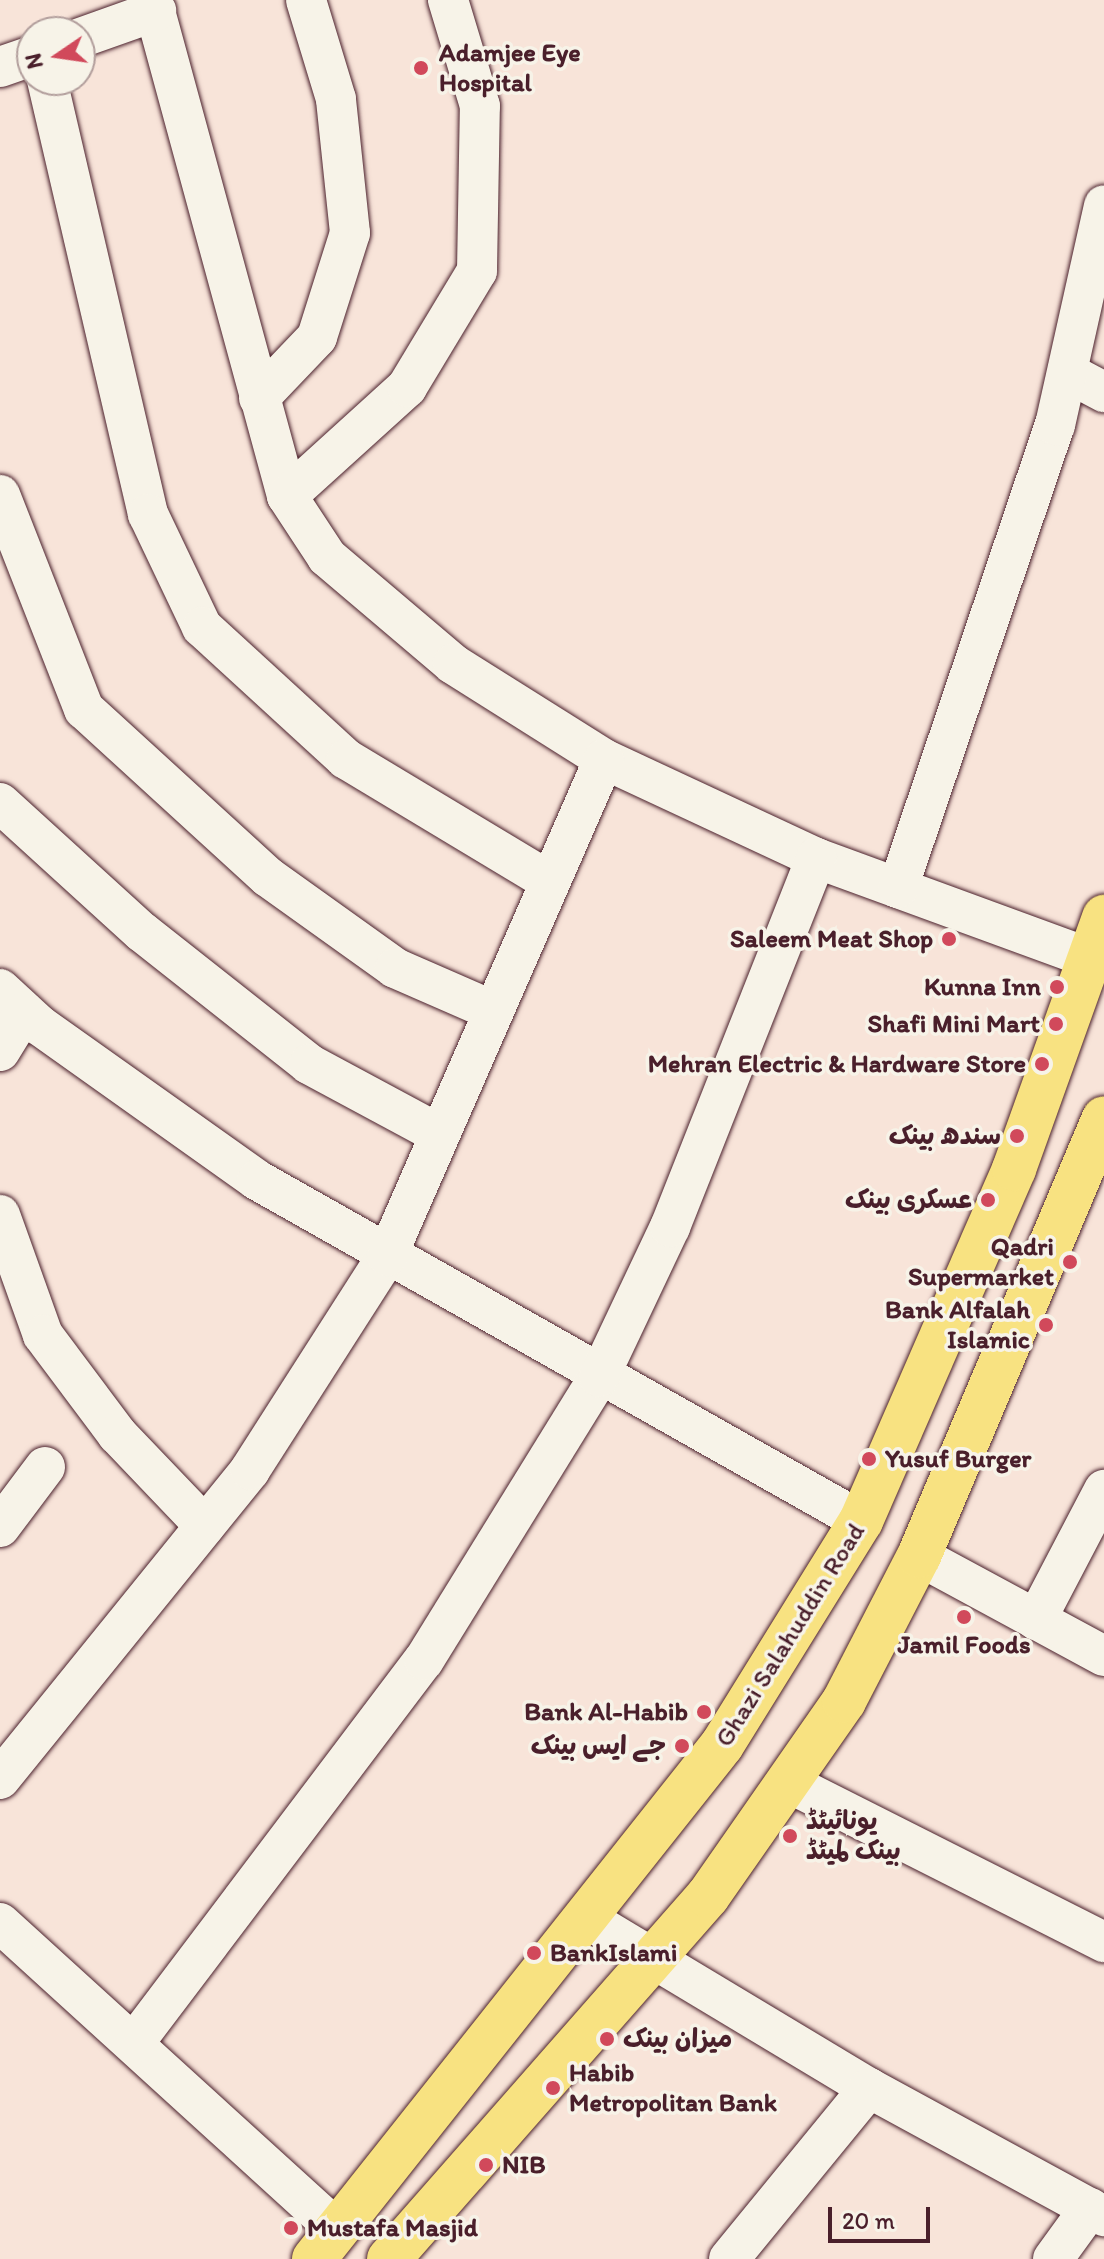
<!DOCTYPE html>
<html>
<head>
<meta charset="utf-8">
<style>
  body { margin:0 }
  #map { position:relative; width:1104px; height:2259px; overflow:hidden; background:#f8e4d9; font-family:Itim,"Playpen Sans Arabic",sans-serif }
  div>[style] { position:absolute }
  .roads { filter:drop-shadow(0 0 2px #4a1f2b) drop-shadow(0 0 2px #4a1f2b) }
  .minor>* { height:40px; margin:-20px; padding:0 20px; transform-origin:20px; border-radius:20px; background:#f7f3e8 }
  .major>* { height:44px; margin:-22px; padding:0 22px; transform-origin:22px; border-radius:22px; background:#f8e281 }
  .dots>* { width:22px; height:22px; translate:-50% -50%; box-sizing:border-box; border:4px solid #f7f3e8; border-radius:50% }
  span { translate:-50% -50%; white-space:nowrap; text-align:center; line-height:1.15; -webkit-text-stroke:7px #f7f3e8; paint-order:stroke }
  .poi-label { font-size:26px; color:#4a1f2b; font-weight:700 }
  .left { translate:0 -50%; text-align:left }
  .right { translate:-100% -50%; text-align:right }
  .street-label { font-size:26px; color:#4a1f2b }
  .north { position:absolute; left:16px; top:16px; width:80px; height:80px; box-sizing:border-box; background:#f7f3e8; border:2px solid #b29e9c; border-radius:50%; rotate:257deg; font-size:22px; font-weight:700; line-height:32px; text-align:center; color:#4a1f2b }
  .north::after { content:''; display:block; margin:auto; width:28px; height:36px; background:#d1495b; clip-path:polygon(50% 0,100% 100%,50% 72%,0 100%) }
  .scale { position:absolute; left:828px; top:2207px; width:102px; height:36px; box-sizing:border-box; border:4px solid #4a1f2b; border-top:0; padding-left:10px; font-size:24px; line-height:28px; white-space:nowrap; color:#4a1f2b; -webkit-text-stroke:6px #f7f3e8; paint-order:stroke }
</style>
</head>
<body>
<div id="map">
  <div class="roads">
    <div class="minor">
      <i style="left:152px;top:0;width:514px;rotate:74.77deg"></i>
      <i style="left:287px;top:496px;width:73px;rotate:56.7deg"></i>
      <i style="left:327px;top:557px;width:165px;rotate:40.3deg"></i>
      <i style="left:453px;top:664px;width:178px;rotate:32.2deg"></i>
      <i style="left:604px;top:759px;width:234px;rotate:25deg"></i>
      <i style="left:816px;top:858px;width:289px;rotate:20.1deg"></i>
      <i style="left:80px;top:38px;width:81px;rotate:-19.6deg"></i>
      <i style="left:0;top:67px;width:34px;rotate:-19deg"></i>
      <i style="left:47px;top:80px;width:446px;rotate:76.9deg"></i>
      <i style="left:148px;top:514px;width:125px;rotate:64.5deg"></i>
      <i style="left:202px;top:627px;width:195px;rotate:42.5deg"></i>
      <i style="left:346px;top:759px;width:235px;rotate:31deg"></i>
      <i style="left:1068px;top:373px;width:41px;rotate:27.8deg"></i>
      <i style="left:259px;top:398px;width:84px;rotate:-46.4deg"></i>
      <i style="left:317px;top:337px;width:109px;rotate:-72.4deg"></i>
      <i style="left:350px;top:233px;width:135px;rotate:-96deg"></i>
      <i style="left:336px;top:99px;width:103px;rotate:-106.9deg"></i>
      <i style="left:0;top:495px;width:230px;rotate:68.6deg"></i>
      <i style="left:84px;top:709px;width:249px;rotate:42.4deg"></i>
      <i style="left:268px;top:877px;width:156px;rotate:35.6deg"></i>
      <i style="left:395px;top:968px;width:105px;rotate:23.6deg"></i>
      <i style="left:287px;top:496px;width:162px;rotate:-42.2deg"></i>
      <i style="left:407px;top:387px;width:135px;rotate:-58.9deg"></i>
      <i style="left:477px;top:271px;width:165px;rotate:-89deg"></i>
      <i style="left:480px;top:106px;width:111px;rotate:-106.8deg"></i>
      <i style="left:0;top:803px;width:192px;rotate:42.3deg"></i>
      <i style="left:142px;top:932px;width:213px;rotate:38.3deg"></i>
      <i style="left:309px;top:1064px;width:148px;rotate:28.3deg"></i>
      <i style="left:898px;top:888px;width:489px;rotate:-71.3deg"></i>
      <i style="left:1055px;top:425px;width:225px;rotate:-77.4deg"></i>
      <i style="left:0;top:989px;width:53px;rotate:42.7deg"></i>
      <i style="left:39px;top:1025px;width:267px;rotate:35.4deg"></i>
      <i style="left:257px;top:1180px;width:694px;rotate:29.45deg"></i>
      <i style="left:0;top:1051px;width:46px;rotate:-58.4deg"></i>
      <i style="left:0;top:1215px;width:127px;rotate:70.3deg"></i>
      <i style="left:43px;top:1335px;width:124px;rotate:53.2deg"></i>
      <i style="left:117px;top:1434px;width:127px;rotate:46.3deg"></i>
      <i style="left:0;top:1527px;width:75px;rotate:-53.1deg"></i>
      <i style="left:919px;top:1556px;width:210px;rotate:28.4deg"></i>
      <i style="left:1036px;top:1620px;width:147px;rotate:-62.4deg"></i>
      <i style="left:0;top:1779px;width:397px;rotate:-51deg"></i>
      <i style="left:250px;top:1470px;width:254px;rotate:-57.4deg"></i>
      <i style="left:387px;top:1256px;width:542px;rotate:-66.41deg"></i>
      <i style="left:789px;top:1783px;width:353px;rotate:26.8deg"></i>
      <i style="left:589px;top:1920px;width:327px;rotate:31deg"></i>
      <i style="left:869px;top:2088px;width:268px;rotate:28.6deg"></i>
      <i style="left:0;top:1923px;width:456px;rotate:42.3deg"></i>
      <i style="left:134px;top:2043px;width:480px;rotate:-52.9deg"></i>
      <i style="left:424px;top:1660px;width:333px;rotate:-58.3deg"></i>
      <i style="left:599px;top:1377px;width:166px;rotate:-64.7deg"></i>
      <i style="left:670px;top:1227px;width:397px;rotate:-68.4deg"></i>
      <i style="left:729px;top:2259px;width:221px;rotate:-50.7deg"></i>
      <i style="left:1053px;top:2259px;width:63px;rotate:-54deg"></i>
    </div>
    <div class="major">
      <i style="left:314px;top:2259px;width:656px;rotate:-51.56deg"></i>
      <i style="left:722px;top:1745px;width:264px;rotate:-58.2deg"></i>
      <i style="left:861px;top:1521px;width:384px;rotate:-66.5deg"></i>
      <i style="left:1014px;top:1169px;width:268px;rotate:-70.3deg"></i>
      <i style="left:389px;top:2259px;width:483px;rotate:-48.7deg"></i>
      <i style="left:708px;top:1896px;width:238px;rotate:-55.1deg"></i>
      <i style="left:844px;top:1701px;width:163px;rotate:-62.7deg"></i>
      <i style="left:919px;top:1556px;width:475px;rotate:-67.1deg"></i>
    </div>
  </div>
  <div class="dots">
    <i style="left:421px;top:68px;background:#d1495b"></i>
    <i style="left:949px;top:939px;background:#d1495b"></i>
    <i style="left:1057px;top:987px;background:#d1495b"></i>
    <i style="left:1056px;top:1024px;background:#d1495b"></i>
    <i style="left:1042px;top:1064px;background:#d1495b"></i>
    <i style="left:1017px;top:1136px;background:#d1495b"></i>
    <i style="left:988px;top:1200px;background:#d1495b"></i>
    <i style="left:1070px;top:1262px;background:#d1495b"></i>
    <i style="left:1046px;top:1325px;background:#d1495b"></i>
    <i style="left:869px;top:1459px;background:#d1495b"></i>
    <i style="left:964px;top:1617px;background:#d1495b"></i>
    <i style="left:704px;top:1712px;background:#d1495b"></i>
    <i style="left:682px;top:1746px;background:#d1495b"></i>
    <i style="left:790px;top:1836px;background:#d1495b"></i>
    <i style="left:534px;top:1953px;background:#d1495b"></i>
    <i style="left:607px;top:2039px;background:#d1495b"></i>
    <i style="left:553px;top:2088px;background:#d1495b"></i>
    <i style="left:486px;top:2165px;background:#d1495b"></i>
    <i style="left:291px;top:2228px;background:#d1495b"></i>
  </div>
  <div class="poi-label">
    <span class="left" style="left:439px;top:68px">Adamjee Eye<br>Hospital</span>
    <span class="right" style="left:933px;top:939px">Saleem Meat Shop</span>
    <span class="right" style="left:1041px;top:987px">Kunna Inn</span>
    <span class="right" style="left:1040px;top:1024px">Shafi Mini Mart</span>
    <span class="right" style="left:1026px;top:1064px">Mehran Electric &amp; Hardware Store</span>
    <span class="right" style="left:1001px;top:1136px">سندھ بینک</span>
    <span class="right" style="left:972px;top:1200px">عسکری بینک</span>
    <span class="right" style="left:1054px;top:1262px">Qadri<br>Supermarket</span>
    <span class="right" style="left:1030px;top:1325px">Bank Alfalah<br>Islamic</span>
    <span class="left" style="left:885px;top:1459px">Yusuf Burger</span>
    <span style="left:964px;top:1645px">Jamil Foods</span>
    <span class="right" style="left:688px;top:1712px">Bank Al-Habib</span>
    <span class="right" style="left:666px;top:1746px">جے ایس بینک</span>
    <span class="left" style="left:806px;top:1836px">یونائیٹڈ<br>بینک لمیٹڈ</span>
    <span class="left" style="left:550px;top:1953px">BankIslami</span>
    <span class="left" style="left:623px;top:2039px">میزان بینک</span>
    <span class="left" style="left:569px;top:2088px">Habib<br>Metropolitan Bank</span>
    <span class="left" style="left:502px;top:2165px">NIB</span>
    <span class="left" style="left:307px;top:2228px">Mustafa Masjid</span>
  </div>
  <div class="street-label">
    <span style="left:790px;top:1635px;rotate:-58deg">Ghazi Salahuddin Road</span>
  </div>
  <div class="north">N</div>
  <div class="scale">20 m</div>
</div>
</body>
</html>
